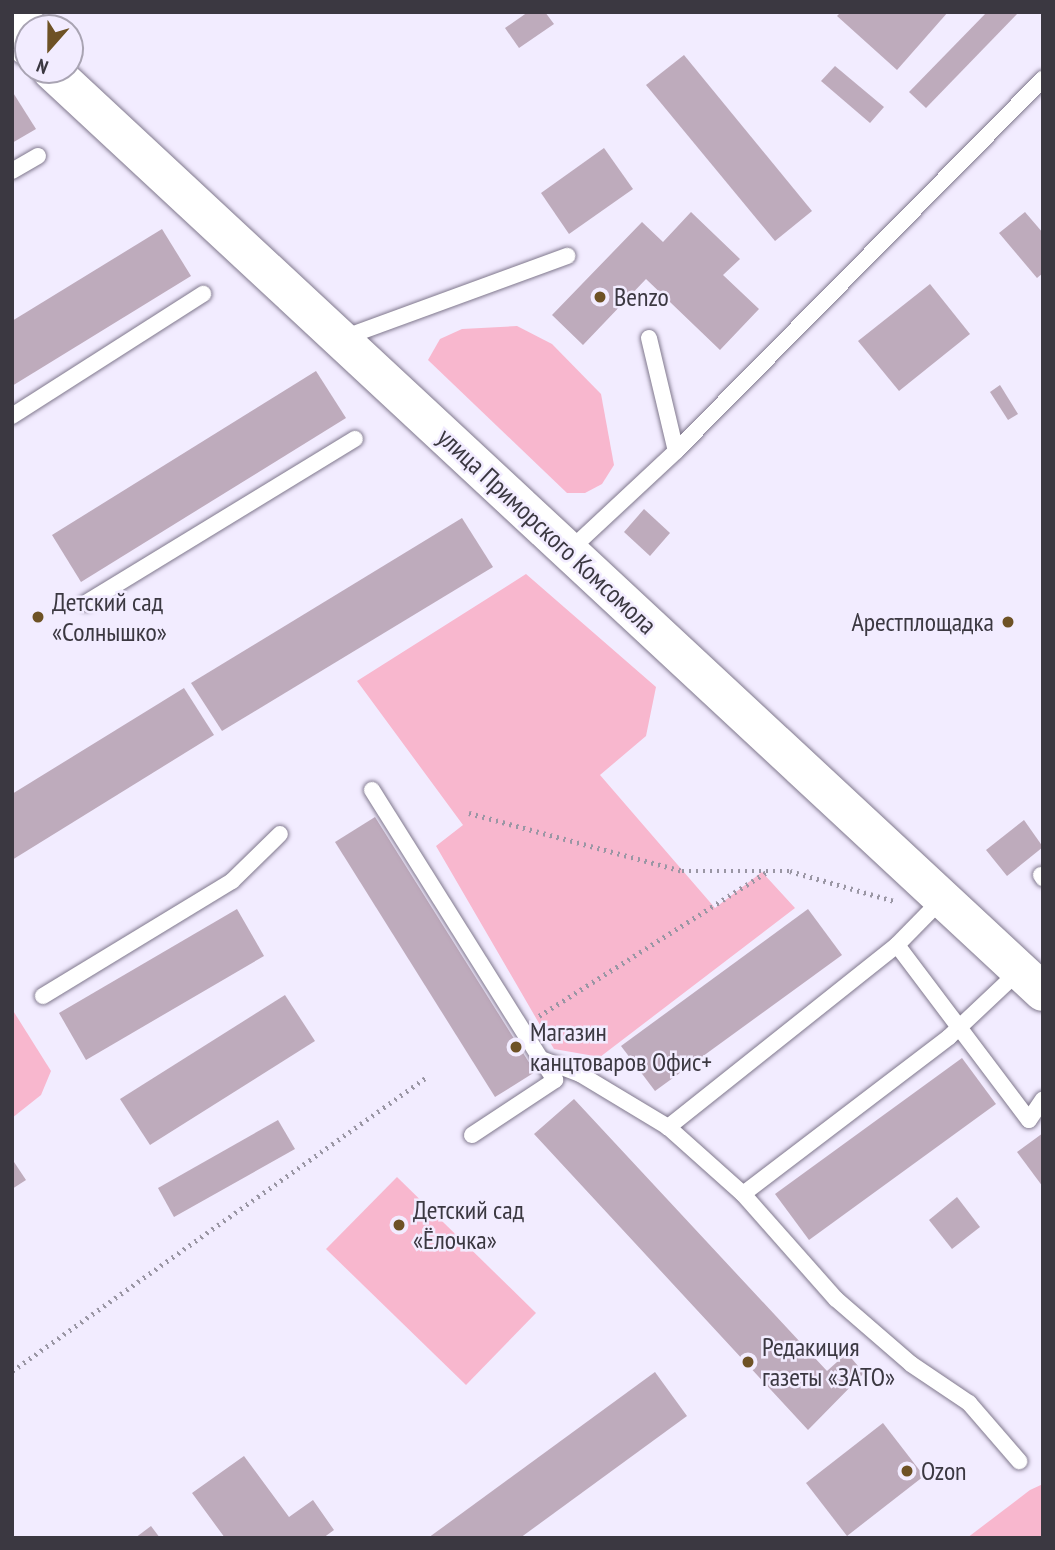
<!DOCTYPE html>
<html>
<head>
<meta charset="utf-8">
<style>
  body { margin:0 }
  #map { position:relative; width:1055px; height:1550px; overflow:hidden; background:#f2ecff; font-family:"PT Sans Narrow",sans-serif }
  div>[style] { position:absolute }
  .green>* { inset:0; background:#f8b7ce }
  .building>* { inset:0; background:#beabbc }
  .path>* { height:4.5px; margin-top:-2.25px; transform-origin:0; background:repeating-linear-gradient(90deg,#9a96a4 0 2px,transparent 0 7px) }
  .roads { filter:drop-shadow(0 0 2px #80788d) drop-shadow(0 0 2px #80788d) }
  .service>* { height:16px; margin:-8px; padding:0 8px; transform-origin:8px; border-radius:8px; background:#fff }
  .tertiary>* { height:38px; margin:-19px; padding:0 19px; transform-origin:19px; border-radius:19px; background:#fff }
  .dots>* { width:19px; height:19px; translate:-50% -50%; box-sizing:border-box; border:4px solid #f2ecff; border-radius:50% }
  span { translate:-50% -50%; white-space:nowrap; text-align:center; line-height:1.15; -webkit-text-stroke:5px #f2ecff; paint-order:stroke }
  .poi-label { font-size:26px; color:#3b3841 }
  .left { translate:0 -50%; text-align:left }
  .right { translate:-100% -50%; text-align:right }
  .street-label { font-size:26px; color:#3b3841 }
  .frame { position:absolute; inset:0; border:14px solid #3b3841; pointer-events:none }
  .north { position:absolute; left:14px; top:14px; width:70px; height:70px; box-sizing:border-box; background:#f2ecff; border:2px solid #a9a4b3; border-radius:50%; rotate:201deg; font-size:19px; font-weight:700; line-height:28px; text-align:center; color:#3b3841 }
  .north::after { content:''; display:block; margin:auto; width:24px; height:32px; background:#6e5225; clip-path:polygon(50% 0,100% 100%,50% 72%,0 100%) }
</style>
</head>
<body>
<div id="map">
  <div class="green">
    <i style="clip-path:polygon(517px 326px,552px 344px,601px 394px,614px 465px,602px 484px,585px 493px,567px 493px,428px 360px,440px 339px,462px 329px)"></i>
    <i style="clip-path:polygon(526px 574px,656px 687px,646px 736px,600px 775px,715px 908px,762px 872px,795px 908px,600px 1057px,554px 1049px,436px 846px,463px 825px,357px 681px)"></i>
    <i style="clip-path:polygon(12px 1009px,51px 1071px,41px 1095px,12px 1118px)"></i>
    <i style="clip-path:polygon(397px 1177px,536px 1313px,466px 1385px,326px 1249px)"></i>
    <i style="clip-path:polygon(1043px 1484px,1043px 1538px,967px 1538px,1030px 1490px)"></i>
  </div>
  <div class="building">
    <i style="clip-path:polygon(528px 12px,545px 12px,554px 24px,519px 48px,505px 28px)"></i>
    <i style="clip-path:polygon(841px 12px,948px 12px,897px 70px,837px 16px)"></i>
    <i style="clip-path:polygon(987px 12px,1019px 12px,926px 108px,909px 92px)"></i>
    <i style="clip-path:polygon(684px 55px,812px 211px,775px 241px,646px 85px)"></i>
    <i style="clip-path:polygon(835px 66px,884px 107px,870px 123px,821px 81px)"></i>
    <i style="clip-path:polygon(12px 91px,36px 129px,12px 143px)"></i>
    <i style="clip-path:polygon(604px 148px,633px 189px,569px 234px,541px 193px)"></i>
    <i style="clip-path:polygon(691px 212px,740px 259px,723px 275px,759px 309px,720px 350px,646px 279px,583px 345px,552px 315px,642px 222px,663px 242px)"></i>
    <i style="clip-path:polygon(1025px 212px,1043px 233px,1043px 273px,1037px 278px,999px 233px)"></i>
    <i style="clip-path:polygon(162px 229px,191px 276px,12px 386px,12px 321px)"></i>
    <i style="clip-path:polygon(930px 284px,970px 334px,899px 391px,858px 341px)"></i>
    <i style="clip-path:polygon(316px 371px,346px 418px,81px 582px,52px 535px)"></i>
    <i style="clip-path:polygon(1000px 385px,1018px 414px,1008px 420px,990px 392px)"></i>
    <i style="clip-path:polygon(644px 509px,670px 533px,650px 556px,624px 532px)"></i>
    <i style="clip-path:polygon(462px 518px,493px 567px,222px 731px,191px 683px)"></i>
    <i style="clip-path:polygon(184px 688px,214px 735px,12px 860px,12px 794px)"></i>
    <i style="clip-path:polygon(375px 817px,535px 1072px,495px 1097px,335px 842px)"></i>
    <i style="clip-path:polygon(1024px 820px,1043px 847px,1007px 876px,986px 850px)"></i>
    <i style="clip-path:polygon(237px 909px,264px 956px,86px 1060px,59px 1013px)"></i>
    <i style="clip-path:polygon(808px 909px,842px 955px,655px 1091px,621px 1046px)"></i>
    <i style="clip-path:polygon(285px 995px,315px 1041px,150px 1145px,120px 1099px)"></i>
    <i style="clip-path:polygon(962px 1058px,996px 1104px,809px 1240px,775px 1194px)"></i>
    <i style="clip-path:polygon(574px 1099px,827px 1371px,847px 1353px,864px 1373px,808px 1430px,534px 1134px)"></i>
    <i style="clip-path:polygon(278px 1120px,295px 1149px,174px 1217px,158px 1188px)"></i>
    <i style="clip-path:polygon(1043px 1133px,1043px 1187px,1017px 1152px)"></i>
    <i style="clip-path:polygon(12px 1159px,26px 1180px,12px 1189px)"></i>
    <i style="clip-path:polygon(957px 1197px,980px 1227px,952px 1249px,929px 1220px)"></i>
    <i style="clip-path:polygon(655px 1372px,687px 1416px,520px 1538px,428px 1538px)"></i>
    <i style="clip-path:polygon(883px 1423px,924px 1476px,847px 1536px,806px 1483px)"></i>
    <i style="clip-path:polygon(244px 1456px,289px 1517px,313px 1500px,334px 1530px,323px 1538px,225px 1538px,192px 1493px)"></i>
    <i style="clip-path:polygon(151px 1526px,160px 1538px,135px 1538px)"></i>
  </div>
  <div class="path">
    <i style="left:469px;top:813px;width:221px;rotate:15.2deg"></i>
    <i style="left:682px;top:871px;width:108px"></i>
    <i style="left:790px;top:871px;width:108px;rotate:16.1deg"></i>
    <i style="left:539px;top:1016px;width:271px;rotate:-32.3deg"></i>
    <i style="left:12px;top:1371px;width:510px;rotate:-35.34deg"></i>
  </div>
  <div class="roads">
    <div class="service">
      <i style="left:12px;top:15px;width:23px;rotate:-7deg"></i>
      <i style="left:12px;top:171px;width:30px;rotate:-30deg"></i>
      <i style="left:343px;top:338px;width:239px;rotate:-20.1deg"></i>
      <i style="left:649px;top:338px;width:116px;rotate:76.6deg"></i>
      <i style="left:12px;top:416px;width:227px;rotate:-32.6deg"></i>
      <i style="left:571px;top:549px;width:144px;rotate:-43deg"></i>
      <i style="left:676px;top:451px;width:523px;rotate:-45.39deg"></i>
      <i style="left:86px;top:603px;width:315px;rotate:-31.4deg"></i>
      <i style="left:372px;top:790px;width:318px;rotate:57.9deg"></i>
      <i style="left:541px;top:1059px;width:42px;rotate:21deg"></i>
      <i style="left:580px;top:1074px;width:103px;rotate:31.1deg"></i>
      <i style="left:1041px;top:875px;width:4px;rotate:56deg"></i>
      <i style="left:942px;top:899px;width:64px;rotate:134.4deg"></i>
      <i style="left:897px;top:945px;width:293px;rotate:141.5deg"></i>
      <i style="left:668px;top:1127px;width:101px;rotate:41.8deg"></i>
      <i style="left:743px;top:1194px;width:259px;rotate:-37.3deg"></i>
      <i style="left:949px;top:1037px;width:98px;rotate:-43.3deg"></i>
      <i style="left:897px;top:945px;width:219px;rotate:53deg"></i>
      <i style="left:1029px;top:1120px;width:25px;rotate:-56deg"></i>
      <i style="left:43px;top:996px;width:221px;rotate:-31.3deg"></i>
      <i style="left:232px;top:881px;width:67px;rotate:-44.4deg"></i>
      <i style="left:472px;top:1135px;width:100px;rotate:-33.5deg"></i>
      <i style="left:555px;top:1080px;width:25px;rotate:-124deg"></i>
      <i style="left:743px;top:1194px;width:140px;rotate:48.5deg"></i>
      <i style="left:836px;top:1299px;width:99px;rotate:40.9deg"></i>
      <i style="left:911px;top:1364px;width:70px;rotate:33.9deg"></i>
      <i style="left:969px;top:1403px;width:77px;rotate:49.2deg"></i>
    </div>
    <div class="tertiary">
      <i style="left:12px;top:32px;width:22px;rotate:43deg"></i>
      <i style="left:51px;top:70px;width:1354px;rotate:42.91deg"></i>
    </div>
  </div>
  <div class="dots">
    <i style="left:600px;top:297px;background:#6e5225"></i>
    <i style="left:38px;top:617px;background:#6e5225"></i>
    <i style="left:1008px;top:622px;background:#6e5225"></i>
    <i style="left:516px;top:1047px;background:#6e5225"></i>
    <i style="left:399px;top:1225px;background:#6e5225"></i>
    <i style="left:748px;top:1362px;background:#6e5225"></i>
    <i style="left:907px;top:1471px;background:#6e5225"></i>
  </div>
  <div class="poi-label">
    <span class="left" style="left:614px;top:297px">Benzo</span>
    <span class="left" style="left:52px;top:617px">Детский сад<br>«Солнышко»</span>
    <span class="right" style="left:994px;top:622px">Арестплощадка</span>
    <span class="left" style="left:530px;top:1047px">Магазин<br>канцтоваров Офис+</span>
    <span class="left" style="left:413px;top:1225px">Детский сад<br>«Ёлочка»</span>
    <span class="left" style="left:762px;top:1362px">Редакиция<br>газеты «ЗАТО»</span>
    <span class="left" style="left:921px;top:1471px">Ozon</span>
  </div>
  <div class="street-label">
    <span style="left:547px;top:531px;rotate:43deg">улица Приморского Комсомола</span>
  </div>
  <div class="frame"></div>
  <div class="north">N</div>
</div>
</body>
</html>
